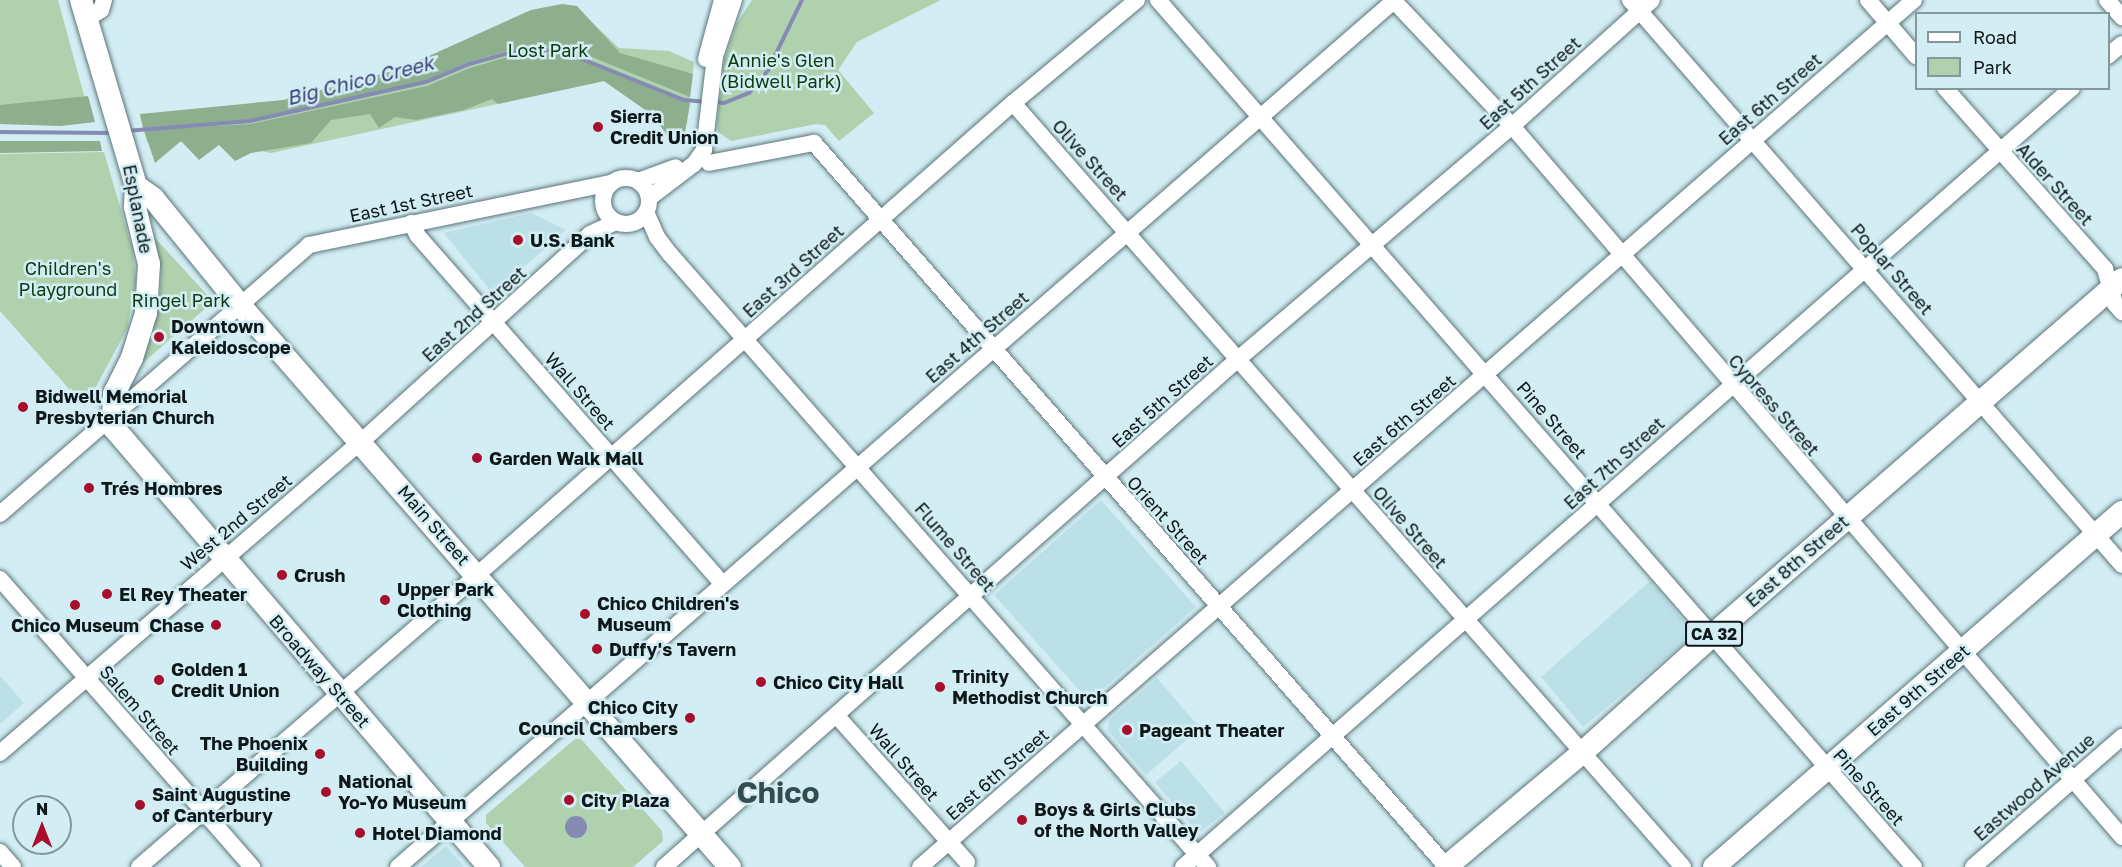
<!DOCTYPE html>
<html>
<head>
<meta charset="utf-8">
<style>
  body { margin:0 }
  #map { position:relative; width:2122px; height:867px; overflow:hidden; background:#d2edf3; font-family:"Golos Text",sans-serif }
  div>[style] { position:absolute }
  .built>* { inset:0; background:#bce0e7 }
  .green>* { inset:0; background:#afd1ae }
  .forest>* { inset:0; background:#8daf8d }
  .water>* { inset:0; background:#868bb4 }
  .round { border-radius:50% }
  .stream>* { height:4px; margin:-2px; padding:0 2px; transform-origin:2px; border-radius:2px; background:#868bb4 }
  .roads { filter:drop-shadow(0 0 2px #5d757a) drop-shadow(0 0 2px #5d757a) }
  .minor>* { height:16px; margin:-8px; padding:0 8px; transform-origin:8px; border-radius:8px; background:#fff }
  .minor>.ring { margin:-8px; padding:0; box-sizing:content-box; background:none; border:16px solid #fff; border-radius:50% }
  .major>* { height:22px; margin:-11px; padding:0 11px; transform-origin:11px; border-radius:11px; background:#fff }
  .dots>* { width:16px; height:16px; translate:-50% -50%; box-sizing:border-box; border:3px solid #d2edf3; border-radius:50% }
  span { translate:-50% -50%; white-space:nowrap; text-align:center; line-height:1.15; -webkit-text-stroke:5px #d2edf3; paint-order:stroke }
  .shield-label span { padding:2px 4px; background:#d2edf3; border:2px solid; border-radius:4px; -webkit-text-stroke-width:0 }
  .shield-label { font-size:16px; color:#0e181a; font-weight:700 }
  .park-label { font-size:18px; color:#083c0e }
  .street-label { font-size:18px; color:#0e181a }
  .poi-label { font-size:18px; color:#0e181a; font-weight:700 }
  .left { translate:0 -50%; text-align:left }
  .right { translate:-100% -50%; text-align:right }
  .water-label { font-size:20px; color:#3e4178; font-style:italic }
  .town-label { font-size:30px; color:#344b4f; font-weight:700 }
  .legend { position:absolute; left:1915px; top:12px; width:195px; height:78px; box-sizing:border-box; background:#d2edf3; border:2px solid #84989c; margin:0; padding:8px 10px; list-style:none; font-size:18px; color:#0e181a }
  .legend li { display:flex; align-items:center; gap:12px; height:30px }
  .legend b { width:30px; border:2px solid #84989c }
  .north { position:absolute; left:12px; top:795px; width:60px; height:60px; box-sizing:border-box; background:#d2edf3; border:2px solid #84989c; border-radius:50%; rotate:0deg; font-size:16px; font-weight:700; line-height:24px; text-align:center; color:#0e181a }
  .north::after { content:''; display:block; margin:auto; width:21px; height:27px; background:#a70e2b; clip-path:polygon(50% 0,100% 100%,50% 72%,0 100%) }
</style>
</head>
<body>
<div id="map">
  <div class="built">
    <i style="clip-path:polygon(531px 213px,566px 230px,493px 294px,444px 233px)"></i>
    <i style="clip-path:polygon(1101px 500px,1196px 607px,1089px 701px,994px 595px)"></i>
    <i style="clip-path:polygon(1650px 581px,1695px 634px,1583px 727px,1541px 677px)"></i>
    <i style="clip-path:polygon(0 676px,24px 703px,0 724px)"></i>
    <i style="clip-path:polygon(1157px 678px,1200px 728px,1146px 775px,1108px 731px,1109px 720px)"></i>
    <i style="clip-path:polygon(1181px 761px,1225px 813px,1198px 833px,1155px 782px)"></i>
    <i style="clip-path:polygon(446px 846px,464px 867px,421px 867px)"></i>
  </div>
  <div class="green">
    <i style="clip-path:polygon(0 0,58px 0,88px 110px,0 115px)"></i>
    <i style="clip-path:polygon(752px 0,941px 0,857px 42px,838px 70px,874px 113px,839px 141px,825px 125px,816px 124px,731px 141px,718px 132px,717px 124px,724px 60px,737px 23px)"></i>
    <i style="clip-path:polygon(577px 8px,619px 48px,669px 51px,694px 62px,687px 124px,671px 128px,604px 81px,271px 153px,219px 142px,147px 142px,140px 116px,284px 102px,400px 71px)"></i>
    <i style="clip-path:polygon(104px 152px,133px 251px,136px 282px,127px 329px,85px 407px,0 311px,0 154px)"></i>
    <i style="clip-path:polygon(155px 238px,210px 298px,207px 307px,136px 369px,152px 333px,160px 298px,161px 271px,152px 240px)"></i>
    <i style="clip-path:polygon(575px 739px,581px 739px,662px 831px,663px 841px,633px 867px,525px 867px,486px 823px,486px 815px)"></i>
  </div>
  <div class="forest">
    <i style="clip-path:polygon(562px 4px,577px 6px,620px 53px,693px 74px,690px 97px,592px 57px,563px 48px,523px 47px,468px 62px,425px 81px,251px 120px,143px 128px,140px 114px,283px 100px,400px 69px,531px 10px)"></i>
    <i style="clip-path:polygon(524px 52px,562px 54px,591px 62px,690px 103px,684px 138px,669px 139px,654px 116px,604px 81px,498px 104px,492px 99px,464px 110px,416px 120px,395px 117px,379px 128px,370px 114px,331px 120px,311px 143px,251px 153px,235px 161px,219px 145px,199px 160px,181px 141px,155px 163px,144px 130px,250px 124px,427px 86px,470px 68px)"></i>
    <i style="clip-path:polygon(88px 96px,95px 122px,61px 126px,0 124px,0 105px)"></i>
    <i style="clip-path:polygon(0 141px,100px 141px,102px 151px,0 153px)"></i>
  </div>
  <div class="water">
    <i class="round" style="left:565px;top:816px;width:22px;height:22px"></i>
  </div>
  <div class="stream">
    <i style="left:715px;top:102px;width:9px;rotate:6deg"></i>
    <i style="left:724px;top:103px;width:27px;rotate:-22deg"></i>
    <i style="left:749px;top:93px;width:30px;rotate:-50deg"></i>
    <i style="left:768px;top:70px;width:78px;rotate:-64.1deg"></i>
    <i style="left:126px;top:131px;width:124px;rotate:-4.6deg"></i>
    <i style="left:250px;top:121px;width:180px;rotate:-12.5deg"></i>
    <i style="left:426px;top:82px;width:47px;rotate:-22.7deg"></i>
    <i style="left:469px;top:64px;width:57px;rotate:-15.3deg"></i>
    <i style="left:524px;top:49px;width:38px;rotate:3deg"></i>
    <i style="left:562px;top:51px;width:131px;rotate:21.9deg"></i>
    <i style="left:684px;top:100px;width:21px;rotate:5deg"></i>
    <i style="left:0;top:132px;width:113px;rotate:0.5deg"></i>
  </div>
  <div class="roads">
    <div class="minor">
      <i style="left:1158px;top:0;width:1150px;rotate:48.91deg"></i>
      <i style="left:1393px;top:0;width:173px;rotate:46.6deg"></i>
      <i style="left:1512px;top:126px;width:937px;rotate:49.37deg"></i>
      <i style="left:1630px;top:0;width:749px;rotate:48.95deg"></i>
      <i style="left:1868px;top:0;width:74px;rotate:49.4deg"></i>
      <i style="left:2107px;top:0;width:23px;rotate:49deg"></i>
      <i style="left:87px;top:19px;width:17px;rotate:-33deg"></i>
      <i style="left:101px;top:10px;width:10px;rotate:-73deg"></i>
      <i style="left:2108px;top:56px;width:18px;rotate:-41deg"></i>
      <i style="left:706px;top:59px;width:61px;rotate:-74.8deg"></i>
      <i style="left:1945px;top:88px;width:242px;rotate:48.5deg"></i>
      <i style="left:2105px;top:269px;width:36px;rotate:74deg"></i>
      <i style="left:2115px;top:304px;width:11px;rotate:49deg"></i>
      <i style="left:1013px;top:103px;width:1016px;rotate:48.75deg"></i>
      <i style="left:709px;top:163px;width:107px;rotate:-10.8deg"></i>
      <i style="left:814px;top:143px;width:962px;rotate:48.84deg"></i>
      <i class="ring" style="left:603px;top:178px;width:30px;height:30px"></i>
      <i style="left:638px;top:181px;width:40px;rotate:-20.2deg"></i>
      <i style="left:649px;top:198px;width:56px;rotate:-37.1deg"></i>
      <i style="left:694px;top:164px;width:17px;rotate:-54deg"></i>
      <i style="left:704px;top:150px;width:95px;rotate:-83.3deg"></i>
      <i style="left:715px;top:56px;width:59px;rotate:-71.3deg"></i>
      <i style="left:646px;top:212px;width:27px;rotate:66deg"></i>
      <i style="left:657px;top:237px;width:21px;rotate:53deg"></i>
      <i style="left:670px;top:254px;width:816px;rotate:48.73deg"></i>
      <i style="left:411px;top:223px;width:15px;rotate:62deg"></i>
      <i style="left:418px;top:236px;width:461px;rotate:48.8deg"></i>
      <i style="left:0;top:514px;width:410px;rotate:-41deg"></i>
      <i style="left:309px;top:245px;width:308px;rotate:-11.6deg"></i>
      <i style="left:0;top:579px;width:383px;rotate:48.8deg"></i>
      <i style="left:836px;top:715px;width:197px;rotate:48.3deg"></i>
      <i style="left:0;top:753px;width:478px;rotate:-40.8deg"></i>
      <i style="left:362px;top:441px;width:308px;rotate:-42.2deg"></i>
      <i style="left:590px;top:234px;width:29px;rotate:-25deg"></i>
      <i style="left:0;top:852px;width:20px;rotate:49deg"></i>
      <i style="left:139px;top:867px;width:447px;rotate:-40.8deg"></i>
      <i style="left:477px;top:575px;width:714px;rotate:-41.37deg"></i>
      <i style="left:1013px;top:103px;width:161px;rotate:-39.7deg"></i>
      <i style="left:398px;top:867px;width:1320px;rotate:-41.01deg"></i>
      <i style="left:664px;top:867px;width:765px;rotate:-41.5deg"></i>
      <i style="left:1237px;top:360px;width:361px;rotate:-40.4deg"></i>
      <i style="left:1512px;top:126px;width:188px;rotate:-42deg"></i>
      <i style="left:920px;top:867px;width:1319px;rotate:-41.1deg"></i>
      <i style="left:1183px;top:867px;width:1182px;rotate:-41.23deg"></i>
      <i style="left:1973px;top:867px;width:198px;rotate:-41.1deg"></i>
    </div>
    <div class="major">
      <i style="left:81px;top:0;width:194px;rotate:73.5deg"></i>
      <i style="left:136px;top:186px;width:21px;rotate:93deg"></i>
      <i style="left:135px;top:207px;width:59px;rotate:76.2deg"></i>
      <i style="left:149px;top:264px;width:49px;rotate:93.5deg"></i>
      <i style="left:146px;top:313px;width:47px;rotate:107.3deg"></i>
      <i style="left:132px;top:358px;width:40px;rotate:116.6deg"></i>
      <i style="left:114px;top:394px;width:33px;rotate:92deg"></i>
      <i style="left:113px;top:427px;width:579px;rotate:49.48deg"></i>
      <i style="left:136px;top:186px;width:21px;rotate:35deg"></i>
      <i style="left:153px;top:198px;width:136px;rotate:50.9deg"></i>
      <i style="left:239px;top:304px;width:747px;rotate:48.91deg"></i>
      <i style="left:1446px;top:867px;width:179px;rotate:-40deg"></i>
      <i style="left:1583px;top:752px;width:190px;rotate:-42deg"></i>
      <i style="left:1724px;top:625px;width:527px;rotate:-41deg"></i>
      <i style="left:1714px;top:867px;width:541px;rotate:-41.03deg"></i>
    </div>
  </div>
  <div class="dots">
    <i style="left:598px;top:127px;background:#a70e2b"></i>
    <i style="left:518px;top:240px;background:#a70e2b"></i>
    <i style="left:159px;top:337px;background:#a70e2b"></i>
    <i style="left:23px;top:407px;background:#a70e2b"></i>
    <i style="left:477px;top:458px;background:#a70e2b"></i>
    <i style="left:89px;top:488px;background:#a70e2b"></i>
    <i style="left:282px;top:575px;background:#a70e2b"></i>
    <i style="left:107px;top:594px;background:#a70e2b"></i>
    <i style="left:385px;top:600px;background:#a70e2b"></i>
    <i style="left:75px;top:605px;background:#a70e2b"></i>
    <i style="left:585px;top:614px;background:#a70e2b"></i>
    <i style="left:216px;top:625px;background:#a70e2b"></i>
    <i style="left:597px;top:649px;background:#a70e2b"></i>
    <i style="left:159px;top:680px;background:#a70e2b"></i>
    <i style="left:761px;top:682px;background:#a70e2b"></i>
    <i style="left:940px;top:687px;background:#a70e2b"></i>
    <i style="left:690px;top:718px;background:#a70e2b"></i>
    <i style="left:1127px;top:730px;background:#a70e2b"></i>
    <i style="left:320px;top:754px;background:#a70e2b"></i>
    <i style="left:326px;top:792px;background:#a70e2b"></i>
    <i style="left:569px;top:800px;background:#a70e2b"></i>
    <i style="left:140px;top:805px;background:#a70e2b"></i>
    <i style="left:1022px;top:820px;background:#a70e2b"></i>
    <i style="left:360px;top:833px;background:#a70e2b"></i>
  </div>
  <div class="shield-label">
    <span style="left:1714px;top:634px">CA 32</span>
  </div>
  <div class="park-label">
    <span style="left:548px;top:50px">Lost Park</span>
    <span style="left:781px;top:71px">Annie's Glen<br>(Bidwell Park)</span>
    <span style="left:68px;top:279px">Children's<br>Playground</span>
    <span style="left:181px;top:300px">Ringel Park</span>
  </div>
  <div class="street-label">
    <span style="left:1530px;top:83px;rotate:-42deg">East 5th Street</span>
    <span style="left:1770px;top:99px;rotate:-41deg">East 6th Street</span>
    <span style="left:1090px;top:160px;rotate:48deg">Olive Street</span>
    <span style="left:2055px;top:184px;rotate:48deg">Alder Street</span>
    <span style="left:411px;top:203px;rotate:-12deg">East 1st Street</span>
    <span style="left:138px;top:209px;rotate:79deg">Esplanade</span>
    <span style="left:1892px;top:269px;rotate:49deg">Poplar Street</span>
    <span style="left:793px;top:271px;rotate:-42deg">East 3rd Street</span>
    <span style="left:474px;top:314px;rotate:-42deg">East 2nd Street</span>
    <span style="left:977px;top:337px;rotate:-41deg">East 4th Street</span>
    <span style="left:580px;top:391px;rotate:49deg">Wall Street</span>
    <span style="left:1162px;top:401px;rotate:-42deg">East 5th Street</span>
    <span style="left:1774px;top:405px;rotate:49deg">Cypress Street</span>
    <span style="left:1404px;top:420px;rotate:-41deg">East 6th Street</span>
    <span style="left:1552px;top:420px;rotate:49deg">Pine Street</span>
    <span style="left:1614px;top:463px;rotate:-42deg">East 7th Street</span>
    <span style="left:1168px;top:520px;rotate:48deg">Orient Street</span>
    <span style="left:236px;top:522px;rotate:-40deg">West 2nd Street</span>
    <span style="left:434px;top:525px;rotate:49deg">Main Street</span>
    <span style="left:1410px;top:527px;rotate:49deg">Olive Street</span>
    <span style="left:955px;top:547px;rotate:49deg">Flume Street</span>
    <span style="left:1797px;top:561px;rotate:-41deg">East 8th Street</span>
    <span style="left:320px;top:671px;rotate:49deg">Broadway Street</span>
    <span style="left:1918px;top:690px;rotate:-41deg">East 9th Street</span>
    <span style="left:140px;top:710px;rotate:49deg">Salem Street</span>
    <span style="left:904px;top:762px;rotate:49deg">Wall Street</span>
    <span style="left:997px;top:774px;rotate:-41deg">East 6th Street</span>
    <span style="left:1869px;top:787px;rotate:48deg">Pine Street</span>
    <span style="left:2034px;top:787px;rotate:-41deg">Eastwood Avenue</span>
  </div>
  <div class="poi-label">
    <span class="left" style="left:610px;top:127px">Sierra<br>Credit Union</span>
    <span class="left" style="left:530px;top:240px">U.S. Bank</span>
    <span class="left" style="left:171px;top:337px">Downtown<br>Kaleidoscope</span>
    <span class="left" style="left:35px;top:407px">Bidwell Memorial<br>Presbyterian Church</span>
    <span class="left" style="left:489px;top:458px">Garden Walk Mall</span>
    <span class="left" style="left:101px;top:488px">Trés Hombres</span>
    <span class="left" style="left:294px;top:575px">Crush</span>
    <span class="left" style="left:397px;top:600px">Upper Park<br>Clothing</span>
    <span class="left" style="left:119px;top:594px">El Rey Theater</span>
    <span class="left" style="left:597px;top:614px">Chico Children's<br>Museum</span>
    <span style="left:75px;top:625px">Chico Museum</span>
    <span class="right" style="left:204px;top:625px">Chase</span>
    <span class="left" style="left:609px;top:649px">Duffy's Tavern</span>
    <span class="left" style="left:171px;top:680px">Golden 1<br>Credit Union</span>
    <span class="left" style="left:952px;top:687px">Trinity<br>Methodist Church</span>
    <span class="left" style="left:773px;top:682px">Chico City Hall</span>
    <span class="right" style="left:678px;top:718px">Chico City<br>Council Chambers</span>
    <span class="left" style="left:1139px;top:730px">Pageant Theater</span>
    <span class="right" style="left:308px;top:754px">The Phoenix<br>Building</span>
    <span class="left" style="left:338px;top:792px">National<br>Yo-Yo Museum</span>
    <span class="left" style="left:152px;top:805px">Saint Augustine<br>of Canterbury</span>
    <span class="left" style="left:581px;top:800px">City Plaza</span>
    <span class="left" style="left:1034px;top:820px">Boys &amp; Girls Clubs<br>of the North Valley</span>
    <span class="left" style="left:372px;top:833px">Hotel Diamond</span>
  </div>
  <div class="water-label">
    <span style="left:360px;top:80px;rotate:-14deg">Big Chico Creek</span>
  </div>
  <div class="town-label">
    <span style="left:778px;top:792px">Chico</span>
  </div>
  <ul class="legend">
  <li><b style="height:8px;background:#fff"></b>Road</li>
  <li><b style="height:16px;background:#afd1ae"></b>Park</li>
  </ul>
  <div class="north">N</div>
</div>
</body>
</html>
